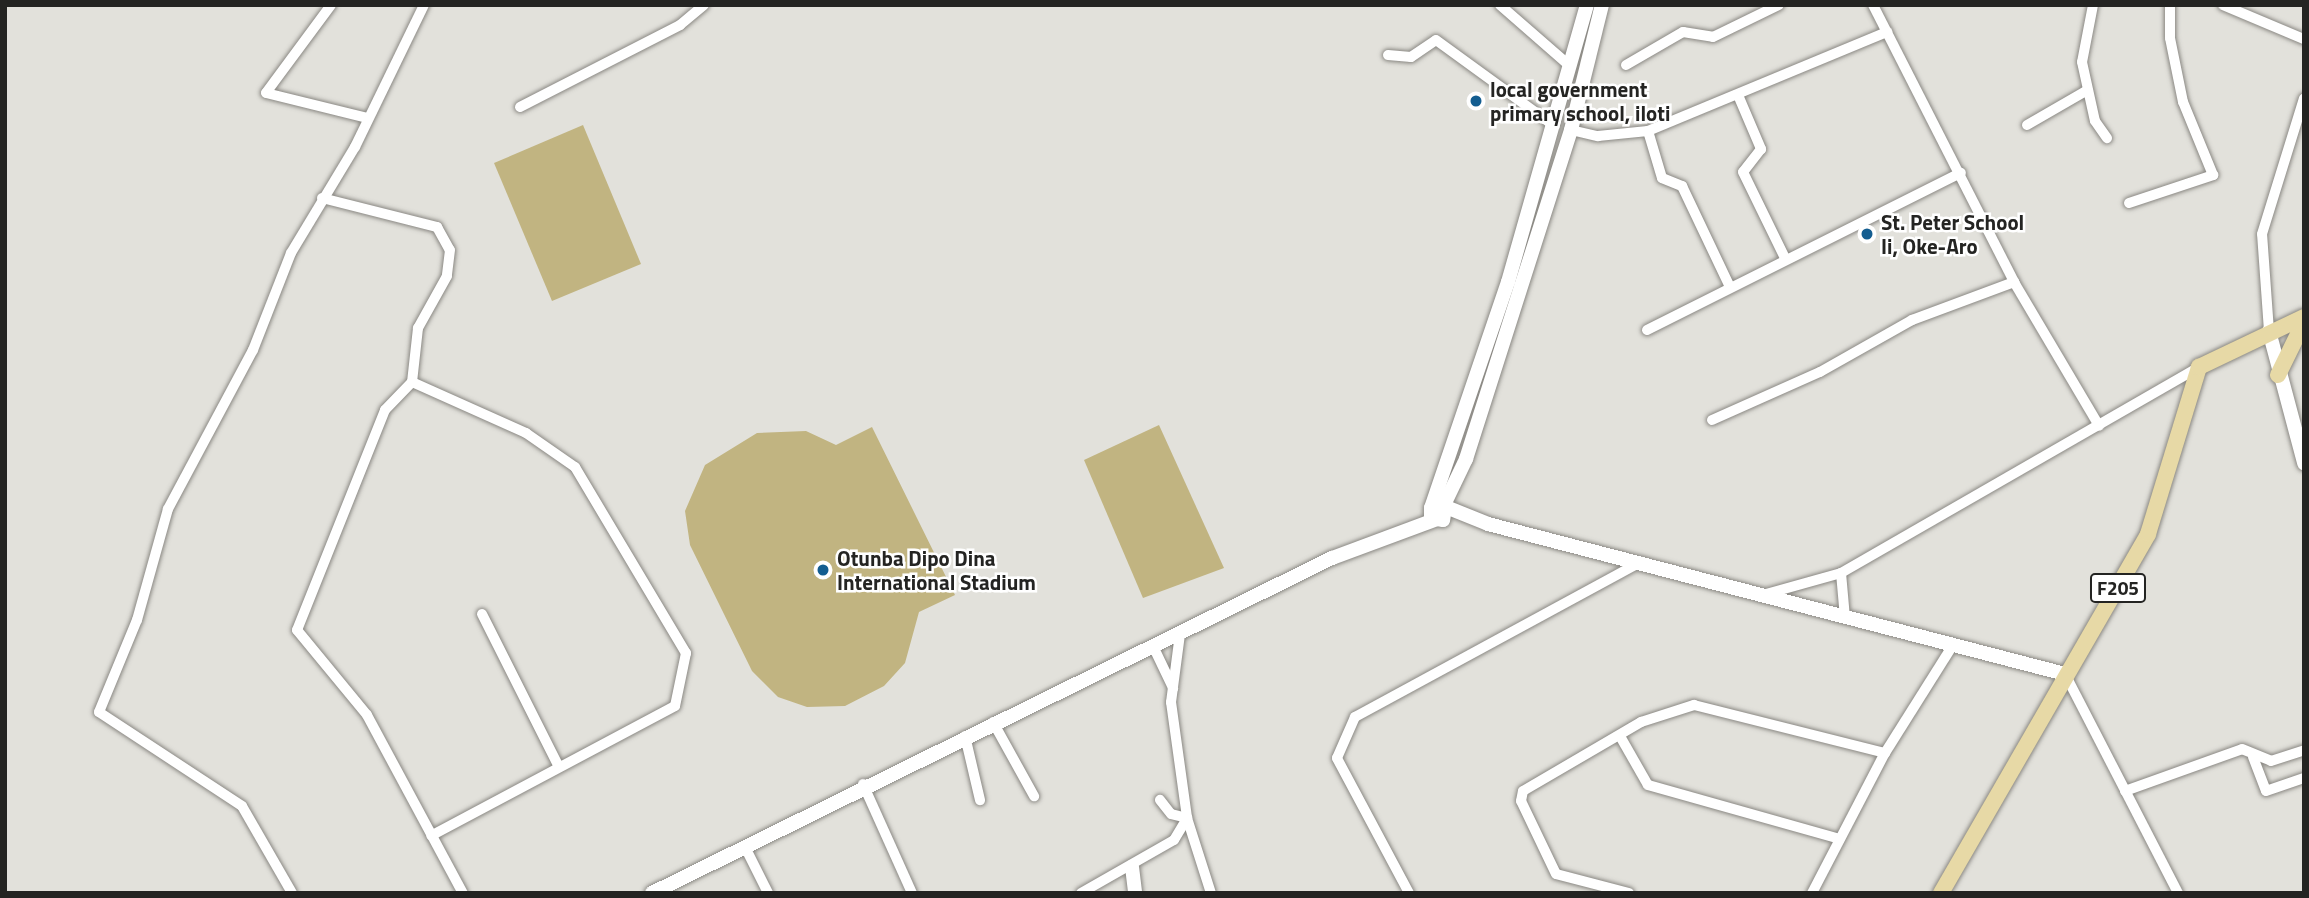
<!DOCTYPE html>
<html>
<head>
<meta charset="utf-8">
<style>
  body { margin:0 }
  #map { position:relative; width:2309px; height:898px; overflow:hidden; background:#e2e1db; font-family:"Titillium Web",sans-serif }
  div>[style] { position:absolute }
  .green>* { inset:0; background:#c1b481 }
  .roads { filter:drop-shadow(0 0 2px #8a8883) drop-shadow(0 0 2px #8a8883) }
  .street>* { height:10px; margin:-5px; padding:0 5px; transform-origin:5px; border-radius:5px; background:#fff }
  .secondary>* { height:14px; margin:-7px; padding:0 7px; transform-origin:7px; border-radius:7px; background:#fff }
  .primary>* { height:16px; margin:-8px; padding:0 8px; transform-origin:8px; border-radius:8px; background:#e7d9a6 }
  .dots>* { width:19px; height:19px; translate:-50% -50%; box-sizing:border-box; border:4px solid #fff; border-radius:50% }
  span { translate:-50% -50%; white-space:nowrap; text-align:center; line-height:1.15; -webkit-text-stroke:5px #fff; paint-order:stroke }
  .shield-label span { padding:2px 5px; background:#fff; border:2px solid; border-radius:5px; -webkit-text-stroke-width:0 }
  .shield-label { font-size:19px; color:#242422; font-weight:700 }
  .poi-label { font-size:21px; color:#242422; font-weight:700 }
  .left { translate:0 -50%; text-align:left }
  .frame { position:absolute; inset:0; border:7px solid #242422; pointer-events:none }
</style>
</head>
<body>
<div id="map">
  <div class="green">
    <i style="clip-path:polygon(583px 125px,641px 264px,552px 301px,494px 163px)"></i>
    <i style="clip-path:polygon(1159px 425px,1224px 568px,1143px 598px,1084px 460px)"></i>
    <i style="clip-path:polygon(872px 427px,955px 595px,919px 612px,905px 663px,884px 686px,845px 706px,807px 707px,778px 697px,752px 671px,690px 545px,685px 511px,705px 465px,757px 433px,806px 431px,836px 445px)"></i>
  </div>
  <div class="roads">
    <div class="street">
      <i style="left:331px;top:5px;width:109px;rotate:126.5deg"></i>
      <i style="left:266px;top:93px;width:105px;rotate:13.8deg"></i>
      <i style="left:1500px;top:5px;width:93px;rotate:41.1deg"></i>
      <i style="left:1873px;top:5px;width:311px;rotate:63deg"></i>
      <i style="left:2014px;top:282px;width:167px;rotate:59.4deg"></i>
      <i style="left:2093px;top:5px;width:58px;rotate:100.9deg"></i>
      <i style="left:2082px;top:62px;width:60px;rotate:77.6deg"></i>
      <i style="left:2095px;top:121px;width:21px;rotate:55deg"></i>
      <i style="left:2223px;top:5px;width:88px;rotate:22.8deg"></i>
      <i style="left:1388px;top:55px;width:23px;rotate:5deg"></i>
      <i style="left:1411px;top:57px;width:30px;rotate:-34deg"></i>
      <i style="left:1436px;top:40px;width:145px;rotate:36deg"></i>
      <i style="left:1626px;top:65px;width:66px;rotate:-30.1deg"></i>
      <i style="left:1683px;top:32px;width:30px;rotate:9deg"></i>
      <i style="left:1713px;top:37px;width:73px;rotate:-25.9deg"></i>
      <i style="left:1738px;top:95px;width:59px;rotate:66.9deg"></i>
      <i style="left:1761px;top:149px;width:29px;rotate:128deg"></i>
      <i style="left:1743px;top:172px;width:96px;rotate:64deg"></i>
      <i style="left:520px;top:107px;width:180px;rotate:-27.1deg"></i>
      <i style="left:680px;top:25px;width:31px;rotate:-40deg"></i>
      <i style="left:2027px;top:125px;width:68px;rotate:-30deg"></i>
      <i style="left:1571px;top:130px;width:28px;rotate:13deg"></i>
      <i style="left:1598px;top:136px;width:50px;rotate:-5.7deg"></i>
      <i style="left:1648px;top:131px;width:259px;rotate:-22.5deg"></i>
      <i style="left:1648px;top:131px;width:49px;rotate:73.4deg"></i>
      <i style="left:1662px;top:178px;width:22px;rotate:22deg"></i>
      <i style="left:1682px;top:186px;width:112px;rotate:64.6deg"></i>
      <i style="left:322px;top:198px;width:119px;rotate:14.2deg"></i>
      <i style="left:437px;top:227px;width:26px;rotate:61deg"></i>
      <i style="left:450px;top:250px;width:26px;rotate:97deg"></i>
      <i style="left:447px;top:276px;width:60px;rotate:119.1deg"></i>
      <i style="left:418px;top:328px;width:54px;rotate:96.3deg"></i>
      <i style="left:412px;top:382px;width:125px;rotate:24.1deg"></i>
      <i style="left:526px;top:433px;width:60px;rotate:34.8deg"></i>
      <i style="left:575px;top:467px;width:217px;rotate:59.2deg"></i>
      <i style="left:686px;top:653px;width:54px;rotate:101.7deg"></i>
      <i style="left:675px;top:706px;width:276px;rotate:152deg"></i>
      <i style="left:2129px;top:203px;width:89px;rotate:-18.4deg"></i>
      <i style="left:2213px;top:175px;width:79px;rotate:-112.3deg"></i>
      <i style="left:2183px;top:102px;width:65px;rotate:-101.5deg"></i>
      <i style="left:2170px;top:38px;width:33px;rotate:-90deg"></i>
      <i style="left:1647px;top:330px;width:351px;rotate:-26.6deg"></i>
      <i style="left:2269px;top:331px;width:97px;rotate:-94.1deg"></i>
      <i style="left:2262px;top:234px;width:142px;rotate:-72.8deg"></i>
      <i style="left:412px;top:382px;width:39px;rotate:134deg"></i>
      <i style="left:385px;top:410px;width:237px;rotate:111.8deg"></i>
      <i style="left:297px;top:630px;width:110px;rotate:50.5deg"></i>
      <i style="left:367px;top:715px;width:202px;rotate:61.7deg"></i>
      <i style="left:1712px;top:420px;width:118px;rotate:-24deg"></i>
      <i style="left:1820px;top:372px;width:106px;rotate:-29.5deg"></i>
      <i style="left:1912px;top:320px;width:109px;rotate:-20.4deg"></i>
      <i style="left:1841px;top:573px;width:45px;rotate:84.9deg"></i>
      <i style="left:1766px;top:594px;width:78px;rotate:-15.6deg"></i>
      <i style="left:1841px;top:573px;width:413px;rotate:-29.9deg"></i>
      <i style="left:482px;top:614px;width:171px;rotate:63.3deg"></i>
      <i style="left:1180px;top:634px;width:69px;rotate:97.5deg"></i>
      <i style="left:1171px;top:702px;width:117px;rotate:82.1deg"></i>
      <i style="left:1187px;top:818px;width:79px;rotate:72.3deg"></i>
      <i style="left:1153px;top:646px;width:47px;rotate:64.5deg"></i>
      <i style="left:2065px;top:674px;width:246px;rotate:62.7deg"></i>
      <i style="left:993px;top:722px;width:85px;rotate:61deg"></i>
      <i style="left:965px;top:736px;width:66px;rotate:76.8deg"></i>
      <i style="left:1620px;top:736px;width:56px;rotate:60.3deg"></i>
      <i style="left:1648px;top:785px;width:199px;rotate:15.7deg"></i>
      <i style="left:2253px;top:757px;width:36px;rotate:69deg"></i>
      <i style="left:2266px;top:791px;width:40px;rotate:-18.9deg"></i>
      <i style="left:863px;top:784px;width:120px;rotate:65.8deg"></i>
      <i style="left:2125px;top:791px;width:124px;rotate:-19.7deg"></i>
      <i style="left:2242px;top:749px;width:31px;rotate:22deg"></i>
      <i style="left:2271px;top:761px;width:35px;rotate:-18deg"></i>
      <i style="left:745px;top:847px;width:51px;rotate:63.4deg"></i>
      <i style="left:292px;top:893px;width:100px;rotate:-119.9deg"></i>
      <i style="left:242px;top:806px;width:171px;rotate:-146.7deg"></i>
      <i style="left:99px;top:712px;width:100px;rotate:-67.6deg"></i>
      <i style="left:137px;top:620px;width:115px;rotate:-74.4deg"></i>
      <i style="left:168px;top:509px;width:180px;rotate:-61.9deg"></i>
      <i style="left:253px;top:350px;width:104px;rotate:-68.6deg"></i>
      <i style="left:291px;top:253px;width:124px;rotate:-58.9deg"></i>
      <i style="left:355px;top:147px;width:158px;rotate:-64.1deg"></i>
      <i style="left:1081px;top:893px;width:107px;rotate:-29.7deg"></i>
      <i style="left:1174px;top:840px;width:26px;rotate:-59deg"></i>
      <i style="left:1187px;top:818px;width:16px;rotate:-166deg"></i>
      <i style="left:1171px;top:814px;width:18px;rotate:-128deg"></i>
      <i style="left:1409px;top:893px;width:153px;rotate:-118.1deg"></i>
      <i style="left:1337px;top:758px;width:45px;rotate:-66.3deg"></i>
      <i style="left:1355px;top:717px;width:325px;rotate:-28.5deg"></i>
      <i style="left:1629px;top:893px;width:75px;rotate:-165.4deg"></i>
      <i style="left:1556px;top:874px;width:81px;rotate:-115.6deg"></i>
      <i style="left:1521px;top:801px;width:10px;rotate:-79deg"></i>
      <i style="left:1523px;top:791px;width:137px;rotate:-30.3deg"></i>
      <i style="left:1641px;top:722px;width:56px;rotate:-17.8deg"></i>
      <i style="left:1694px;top:705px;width:197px;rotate:14.1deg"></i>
      <i style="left:1812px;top:893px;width:158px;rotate:-62.5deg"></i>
      <i style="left:1885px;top:753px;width:128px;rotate:-57.8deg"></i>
    </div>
    <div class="secondary">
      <i style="left:2269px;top:331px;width:137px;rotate:75.1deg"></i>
      <i style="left:1444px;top:505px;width:51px;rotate:-64.4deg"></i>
      <i style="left:1466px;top:459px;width:345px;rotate:-72.3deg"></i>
      <i style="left:1571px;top:130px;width:129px;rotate:-76.1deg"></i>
      <i style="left:1431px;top:508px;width:239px;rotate:-71.2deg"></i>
      <i style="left:1508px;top:282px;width:288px;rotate:-74.1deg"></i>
      <i style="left:1445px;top:508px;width:12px;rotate:99deg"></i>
      <i style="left:1443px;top:520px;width:12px;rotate:-171deg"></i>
      <i style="left:1431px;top:518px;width:10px;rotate:-90deg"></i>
      <i style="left:1431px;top:508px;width:10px;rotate:-17deg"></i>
      <i style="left:1441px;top:505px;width:51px;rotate:22deg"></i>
      <i style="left:1488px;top:524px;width:596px;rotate:14.57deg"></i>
      <i style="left:1132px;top:867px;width:26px;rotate:83deg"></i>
      <i style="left:652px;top:893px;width:758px;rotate:-26.23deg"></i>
      <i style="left:1332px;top:558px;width:109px;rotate:-20.4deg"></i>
    </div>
    <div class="primary">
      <i style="left:2278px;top:375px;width:59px;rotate:-63.9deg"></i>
      <i style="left:1941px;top:893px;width:414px;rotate:-60deg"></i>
      <i style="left:2148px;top:534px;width:175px;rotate:-73deg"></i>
      <i style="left:2199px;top:367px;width:116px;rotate:-25.5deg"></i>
    </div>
  </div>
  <div class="dots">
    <i style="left:1476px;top:101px;background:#135d90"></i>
    <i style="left:1867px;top:234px;background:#135d90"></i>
    <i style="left:823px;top:570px;background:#135d90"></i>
  </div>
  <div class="shield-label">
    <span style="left:2118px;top:588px">F205</span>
  </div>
  <div class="poi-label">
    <span class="left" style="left:1490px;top:101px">local government<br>primary school, iloti</span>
    <span class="left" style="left:1881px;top:234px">St. Peter School<br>Ii, Oke-Aro</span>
    <span class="left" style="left:837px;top:570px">Otunba Dipo Dina<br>International Stadium</span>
  </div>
  <div class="frame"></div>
</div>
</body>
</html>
